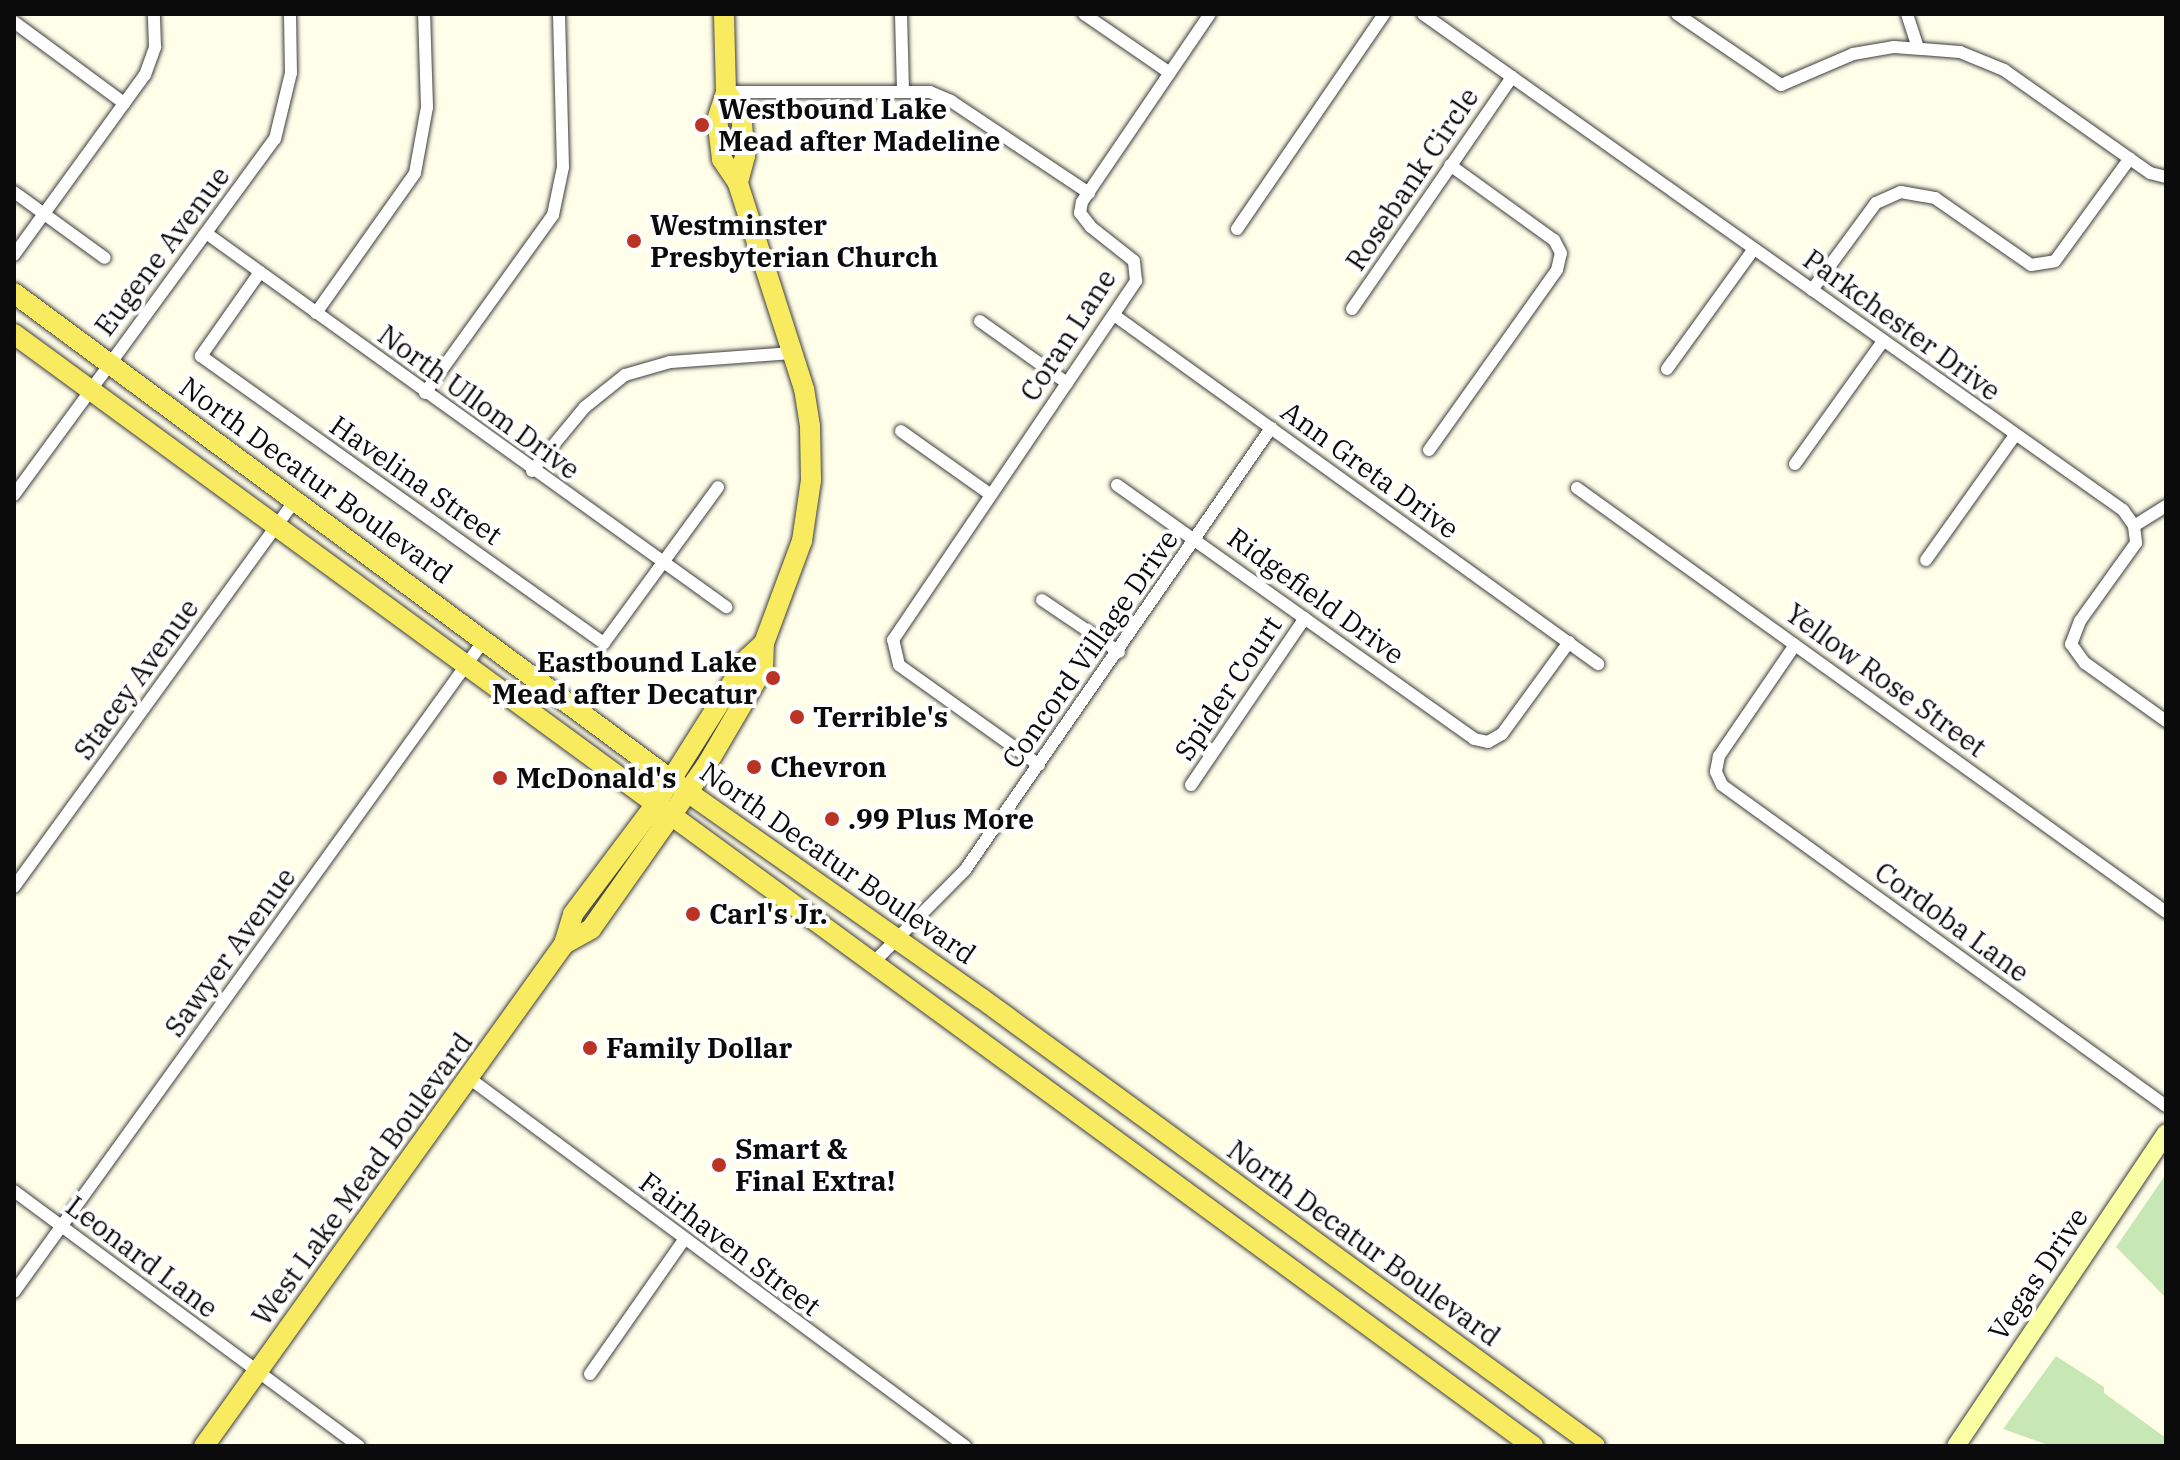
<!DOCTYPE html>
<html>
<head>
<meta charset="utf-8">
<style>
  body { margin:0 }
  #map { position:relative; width:2180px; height:1460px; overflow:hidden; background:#fffee9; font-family:"IBM Plex Serif",serif }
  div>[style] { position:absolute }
  .green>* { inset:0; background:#c7e8b4 }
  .roads { filter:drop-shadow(0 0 2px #3e3e3e) drop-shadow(0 0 2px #3e3e3e) }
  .minor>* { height:12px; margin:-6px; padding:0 6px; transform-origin:6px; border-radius:6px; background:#fff }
  .secondary>* { height:18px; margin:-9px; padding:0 9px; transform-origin:9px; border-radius:9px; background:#fbffa4 }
  .primary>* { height:20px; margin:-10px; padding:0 10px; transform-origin:10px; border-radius:10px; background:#f9eb5f }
  .dots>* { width:22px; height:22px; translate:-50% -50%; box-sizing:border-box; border:4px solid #fff; border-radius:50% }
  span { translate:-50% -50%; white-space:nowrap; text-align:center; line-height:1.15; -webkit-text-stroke:8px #fff; paint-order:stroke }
  .poi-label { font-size:28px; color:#0b0b0b; font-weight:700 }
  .left { translate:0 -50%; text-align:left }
  .right { translate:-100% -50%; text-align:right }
  .street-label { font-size:28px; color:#0b0b0b }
  .frame { position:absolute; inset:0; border:16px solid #0b0b0b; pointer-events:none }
</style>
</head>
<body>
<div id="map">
  <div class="green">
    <i style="clip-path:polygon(2166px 1174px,2166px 1298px,2116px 1247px)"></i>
    <i style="clip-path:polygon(2056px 1356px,2104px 1387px,2104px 1393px,2166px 1438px,2166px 1446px,2051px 1446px,2003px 1429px)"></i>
  </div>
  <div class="roads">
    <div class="minor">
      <i style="left:901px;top:14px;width:74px;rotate:88.5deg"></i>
      <i style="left:1084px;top:14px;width:104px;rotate:34.5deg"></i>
      <i style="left:1423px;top:14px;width:858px;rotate:35.32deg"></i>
      <i style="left:2123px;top:510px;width:19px;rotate:55deg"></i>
      <i style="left:2134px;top:526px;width:17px;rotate:83deg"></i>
      <i style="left:2136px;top:543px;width:96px;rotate:125.7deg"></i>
      <i style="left:2080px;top:621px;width:25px;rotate:111deg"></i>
      <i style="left:2071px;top:644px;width:24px;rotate:54deg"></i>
      <i style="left:2085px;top:663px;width:100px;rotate:35.6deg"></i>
      <i style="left:1677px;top:14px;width:126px;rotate:34.3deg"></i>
      <i style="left:1781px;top:85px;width:78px;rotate:-23.3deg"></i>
      <i style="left:1853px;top:54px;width:42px;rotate:-9.7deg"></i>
      <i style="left:1894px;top:47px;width:66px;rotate:4.3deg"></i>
      <i style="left:1960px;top:52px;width:48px;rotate:22.2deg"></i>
      <i style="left:2004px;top:70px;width:179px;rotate:35.2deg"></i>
      <i style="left:2150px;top:173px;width:16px;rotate:14deg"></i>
      <i style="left:1907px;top:14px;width:35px;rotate:72deg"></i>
      <i style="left:14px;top:22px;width:137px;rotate:36.4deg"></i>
      <i style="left:726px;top:92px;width:204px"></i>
      <i style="left:930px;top:92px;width:23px;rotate:23deg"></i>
      <i style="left:951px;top:101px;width:166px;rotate:33.7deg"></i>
      <i style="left:14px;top:192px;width:112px;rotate:36deg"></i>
      <i style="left:1237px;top:229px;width:260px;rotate:-55.6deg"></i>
      <i style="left:206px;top:233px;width:641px;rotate:35.72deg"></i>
      <i style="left:14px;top:255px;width:223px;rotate:-54deg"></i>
      <i style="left:145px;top:75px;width:30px;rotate:-70deg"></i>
      <i style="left:155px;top:47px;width:33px;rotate:-92deg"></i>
      <i style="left:260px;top:272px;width:103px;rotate:125.1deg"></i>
      <i style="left:201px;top:356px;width:495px;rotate:35.5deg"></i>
      <i style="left:604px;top:643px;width:193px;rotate:-53.8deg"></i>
      <i style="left:1812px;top:290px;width:108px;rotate:-53.7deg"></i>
      <i style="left:1876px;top:203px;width:27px;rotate:-24deg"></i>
      <i style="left:1901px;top:192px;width:35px;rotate:10deg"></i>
      <i style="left:1935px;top:198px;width:117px;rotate:34.9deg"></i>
      <i style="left:2031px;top:265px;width:24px;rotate:-9deg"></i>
      <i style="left:2055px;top:261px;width:127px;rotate:-53.9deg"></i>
      <i style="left:1352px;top:309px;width:282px;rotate:-55.4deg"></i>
      <i style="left:316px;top:313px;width:171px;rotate:-54.7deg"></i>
      <i style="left:415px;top:173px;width:67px;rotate:-79.7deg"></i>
      <i style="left:427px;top:107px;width:93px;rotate:-91.8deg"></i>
      <i style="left:1114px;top:315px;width:597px;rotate:35.79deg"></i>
      <i style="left:980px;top:321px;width:107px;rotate:35.5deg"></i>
      <i style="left:1667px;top:369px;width:148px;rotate:-54.1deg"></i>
      <i style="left:425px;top:393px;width:219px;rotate:-54.3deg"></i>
      <i style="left:553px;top:215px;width:49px;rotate:-78.2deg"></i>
      <i style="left:563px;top:167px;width:153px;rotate:-91.5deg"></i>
      <i style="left:901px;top:431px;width:110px;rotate:35.4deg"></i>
      <i style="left:1429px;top:450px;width:221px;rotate:-54.6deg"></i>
      <i style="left:1557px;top:270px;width:17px;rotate:-77deg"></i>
      <i style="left:1561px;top:253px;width:15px;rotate:-118deg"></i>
      <i style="left:1554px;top:240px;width:128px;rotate:-144.2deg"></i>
      <i style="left:1795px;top:464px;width:151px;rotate:-54.4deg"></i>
      <i style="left:532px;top:471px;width:83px;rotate:-50.4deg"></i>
      <i style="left:585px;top:407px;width:51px;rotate:-38.7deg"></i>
      <i style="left:625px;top:375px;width:47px;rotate:-16.1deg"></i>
      <i style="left:670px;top:362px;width:123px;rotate:-4.2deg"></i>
      <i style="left:1117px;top:485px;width:438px;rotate:35.4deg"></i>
      <i style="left:1474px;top:739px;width:14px;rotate:12deg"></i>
      <i style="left:1488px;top:742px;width:16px;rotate:-30deg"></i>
      <i style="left:1502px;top:734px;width:114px;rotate:-53.9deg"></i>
      <i style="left:1577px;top:488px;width:726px;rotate:35.75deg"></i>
      <i style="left:14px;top:495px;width:441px;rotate:-53.8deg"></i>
      <i style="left:275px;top:139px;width:68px;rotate:-76.4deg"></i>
      <i style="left:291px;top:73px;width:59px;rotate:-91deg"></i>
      <i style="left:2134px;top:526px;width:38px;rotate:-32deg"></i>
      <i style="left:1926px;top:560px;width:153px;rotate:-54.5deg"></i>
      <i style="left:1042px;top:600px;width:93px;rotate:34deg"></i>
      <i style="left:1795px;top:645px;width:135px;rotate:124.4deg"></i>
      <i style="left:1719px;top:756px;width:16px;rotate:101deg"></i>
      <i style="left:1716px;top:772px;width:14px;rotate:65deg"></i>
      <i style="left:1722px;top:785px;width:548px;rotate:35.87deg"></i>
      <i style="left:1039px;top:765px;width:172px;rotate:-144.5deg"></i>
      <i style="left:899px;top:665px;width:26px;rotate:-103deg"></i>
      <i style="left:893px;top:640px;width:434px;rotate:-55.9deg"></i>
      <i style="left:1136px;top:281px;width:20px;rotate:-96deg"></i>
      <i style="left:1134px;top:261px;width:55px;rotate:-141.7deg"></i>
      <i style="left:1091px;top:227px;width:18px;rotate:-128deg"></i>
      <i style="left:1080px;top:213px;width:11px;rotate:-80deg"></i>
      <i style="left:1082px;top:202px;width:227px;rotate:-55.8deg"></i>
      <i style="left:1191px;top:785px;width:202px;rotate:-55.7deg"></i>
      <i style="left:14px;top:887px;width:480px;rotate:-54deg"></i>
      <i style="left:875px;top:961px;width:128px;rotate:-45.3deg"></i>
      <i style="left:965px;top:870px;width:538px;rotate:-55.3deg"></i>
      <i style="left:469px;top:1078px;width:618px;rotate:36.57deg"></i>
      <i style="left:14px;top:1191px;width:429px;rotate:36.5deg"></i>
      <i style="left:14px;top:1292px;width:805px;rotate:-54.2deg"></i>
      <i style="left:590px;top:1374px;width:164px;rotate:-55deg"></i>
    </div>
    <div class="secondary">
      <i style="left:1956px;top:1446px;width:377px;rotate:-56.1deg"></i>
    </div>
    <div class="primary">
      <i style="left:726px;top:92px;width:26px;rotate:54deg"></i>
      <i style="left:741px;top:113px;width:43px;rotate:84.7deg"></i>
      <i style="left:745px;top:156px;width:28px;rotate:105deg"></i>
      <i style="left:14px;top:293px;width:840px;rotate:36.53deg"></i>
      <i style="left:689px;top:793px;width:357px;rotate:35.1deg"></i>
      <i style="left:981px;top:998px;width:760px;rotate:36.12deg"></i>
      <i style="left:14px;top:334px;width:1883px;rotate:36.21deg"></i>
      <i style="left:564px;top:944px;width:31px;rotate:-29deg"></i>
      <i style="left:591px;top:929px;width:199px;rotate:-54.8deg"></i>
      <i style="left:706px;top:766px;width:113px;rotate:-59.6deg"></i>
      <i style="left:763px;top:669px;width:26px;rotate:-88deg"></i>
      <i style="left:764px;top:643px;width:109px;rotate:-69.6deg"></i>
      <i style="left:802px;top:541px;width:62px;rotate:-81.6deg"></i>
      <i style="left:811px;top:480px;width:54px;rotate:-91.1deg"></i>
      <i style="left:810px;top:426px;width:37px;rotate:-99deg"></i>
      <i style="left:804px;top:389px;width:216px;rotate:-107.8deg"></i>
      <i style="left:738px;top:183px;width:29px;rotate:-124deg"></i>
      <i style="left:722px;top:159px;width:39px;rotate:-97deg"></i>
      <i style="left:717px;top:120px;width:29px;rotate:-72deg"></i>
      <i style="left:726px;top:92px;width:78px;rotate:-91.5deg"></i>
      <i style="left:204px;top:1446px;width:618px;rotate:-54.35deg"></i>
      <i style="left:564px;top:944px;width:31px;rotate:-73deg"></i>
      <i style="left:573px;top:914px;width:136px;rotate:-53deg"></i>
      <i style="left:655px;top:805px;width:174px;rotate:-57.7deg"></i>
      <i style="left:748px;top:658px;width:22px;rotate:-43deg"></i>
    </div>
  </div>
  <div class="dots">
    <i style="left:702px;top:125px;background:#ba3324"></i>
    <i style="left:634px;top:241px;background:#ba3324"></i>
    <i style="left:773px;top:678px;background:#ba3324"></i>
    <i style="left:797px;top:717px;background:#ba3324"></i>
    <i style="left:754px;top:767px;background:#ba3324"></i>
    <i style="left:500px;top:778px;background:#ba3324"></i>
    <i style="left:832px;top:819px;background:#ba3324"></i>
    <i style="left:693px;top:914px;background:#ba3324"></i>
    <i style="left:590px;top:1048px;background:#ba3324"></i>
    <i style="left:719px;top:1165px;background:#ba3324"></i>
  </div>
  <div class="poi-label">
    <span class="left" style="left:718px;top:125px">Westbound Lake<br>Mead after Madeline</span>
    <span class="left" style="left:650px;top:241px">Westminster<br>Presbyterian Church</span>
    <span class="right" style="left:757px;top:678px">Eastbound Lake<br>Mead after Decatur</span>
    <span class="left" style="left:813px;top:717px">Terrible's</span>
    <span class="left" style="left:770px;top:767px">Chevron</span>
    <span class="left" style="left:516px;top:778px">McDonald's</span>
    <span class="left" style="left:848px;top:819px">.99 Plus More</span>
    <span class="left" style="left:709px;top:914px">Carl's Jr.</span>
    <span class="left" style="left:606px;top:1048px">Family Dollar</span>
    <span class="left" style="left:735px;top:1165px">Smart &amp;<br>Final Extra!</span>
  </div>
  <div class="street-label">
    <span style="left:1412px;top:179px;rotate:-56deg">Rosebank Circle</span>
    <span style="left:162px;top:251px;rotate:-53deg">Eugene Avenue</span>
    <span style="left:1902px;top:325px;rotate:36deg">Parkchester Drive</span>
    <span style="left:1068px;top:335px;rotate:-57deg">Coran Lane</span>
    <span style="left:479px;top:402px;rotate:36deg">North Ullom Drive</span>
    <span style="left:1370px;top:470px;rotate:36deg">Ann Greta Drive</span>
    <span style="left:316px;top:480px;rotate:36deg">North Decatur Boulevard</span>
    <span style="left:416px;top:480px;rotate:35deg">Havelina Street</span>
    <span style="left:1316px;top:596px;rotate:36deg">Ridgefield Drive</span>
    <span style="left:1090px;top:649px;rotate:-55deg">Concord Village Drive</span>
    <span style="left:136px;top:679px;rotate:-54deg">Stacey Avenue</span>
    <span style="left:1886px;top:680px;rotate:36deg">Yellow Rose Street</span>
    <span style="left:1228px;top:688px;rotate:-56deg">Spider Court</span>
    <span style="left:838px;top:863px;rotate:35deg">North Decatur Boulevard</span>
    <span style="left:1952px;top:922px;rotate:36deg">Cordoba Lane</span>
    <span style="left:230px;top:952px;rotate:-54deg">Sawyer Avenue</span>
    <span style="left:362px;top:1179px;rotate:-54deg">West Lake Mead Boulevard</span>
    <span style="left:1364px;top:1243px;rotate:36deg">North Decatur Boulevard</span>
    <span style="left:730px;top:1244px;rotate:37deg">Fairhaven Street</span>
    <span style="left:142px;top:1257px;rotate:37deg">Leonard Lane</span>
    <span style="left:2038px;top:1274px;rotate:-56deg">Vegas Drive</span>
  </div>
  <div class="frame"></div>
</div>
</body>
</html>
